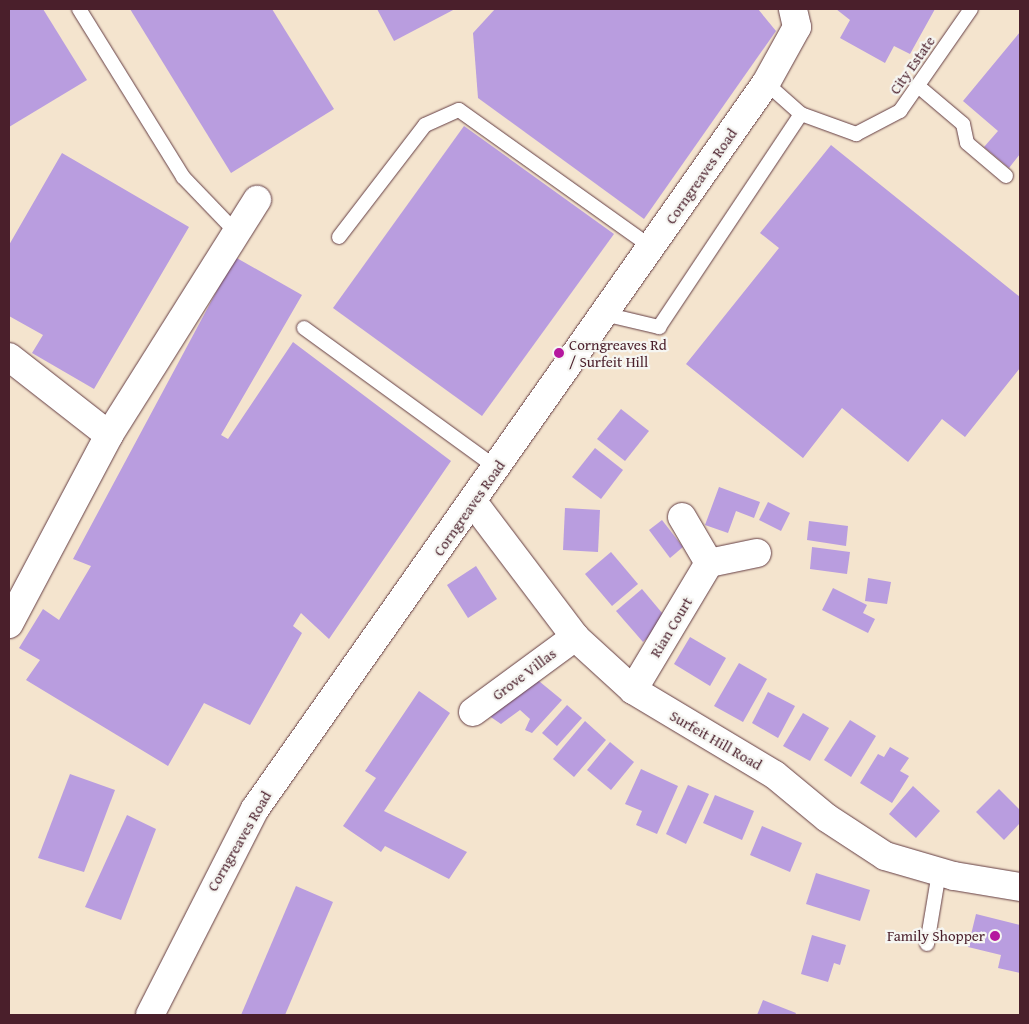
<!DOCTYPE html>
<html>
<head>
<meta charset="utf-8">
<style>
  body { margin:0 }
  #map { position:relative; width:1029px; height:1024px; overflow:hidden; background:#f4e4ce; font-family:"Gentium Book Plus",serif }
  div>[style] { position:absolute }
  .building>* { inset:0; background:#b99ddf }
  .roads { filter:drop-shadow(0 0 1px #643d43) drop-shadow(0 0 1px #643d43) }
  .lane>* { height:14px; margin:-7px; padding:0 7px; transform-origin:7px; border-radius:7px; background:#fff }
  .street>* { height:28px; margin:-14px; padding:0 14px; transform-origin:14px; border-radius:14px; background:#fff }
  .secondary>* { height:28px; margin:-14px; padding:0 14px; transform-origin:14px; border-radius:14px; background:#fff }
  .dots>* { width:14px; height:14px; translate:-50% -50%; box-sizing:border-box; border:2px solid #f6f6f2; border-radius:50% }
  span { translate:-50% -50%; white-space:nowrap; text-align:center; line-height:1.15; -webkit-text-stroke:4.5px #f6f6f2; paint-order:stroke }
  .street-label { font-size:15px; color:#4a1f2b }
  .poi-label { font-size:15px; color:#4a1f2b }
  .left { translate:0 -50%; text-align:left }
  .right { translate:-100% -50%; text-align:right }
  .frame { position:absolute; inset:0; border:10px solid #4a1f2b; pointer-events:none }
</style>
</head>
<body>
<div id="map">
  <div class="building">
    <i style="clip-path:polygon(9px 9px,43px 9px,87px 80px,9px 127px)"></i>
    <i style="clip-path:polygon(130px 9px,272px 9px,334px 109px,231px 173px)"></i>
    <i style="clip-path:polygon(377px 9px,455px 9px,394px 41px)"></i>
    <i style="clip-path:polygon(495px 9px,758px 9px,776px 31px,644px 219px,478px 98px,473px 33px)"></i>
    <i style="clip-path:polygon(836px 9px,935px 9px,910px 54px,894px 46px,885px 63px,840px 38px,850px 20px)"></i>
    <i style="clip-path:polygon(1020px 32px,1020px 154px,1009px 168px,984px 147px,998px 131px,963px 101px)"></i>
    <i style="clip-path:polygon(464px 126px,614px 234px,482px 416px,333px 308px)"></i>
    <i style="clip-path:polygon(831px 145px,1020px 297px,1020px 368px,965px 437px,942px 419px,908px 462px,842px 408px,803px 458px,686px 364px,779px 248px,760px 233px)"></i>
    <i style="clip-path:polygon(62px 153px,189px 227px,94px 389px,32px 353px,43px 335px,9px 316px,9px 245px)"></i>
    <i style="clip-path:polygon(235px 257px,302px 295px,221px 435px,228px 439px,293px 342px,451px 461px,329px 639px,301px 613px,293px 626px,302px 633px,250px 725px,204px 703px,168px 766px,26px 680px,40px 660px,19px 648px,43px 609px,59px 620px,91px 566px,73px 559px)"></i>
    <i style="clip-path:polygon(621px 409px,649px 431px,625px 461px,597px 439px)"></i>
    <i style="clip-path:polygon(595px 448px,623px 470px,601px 499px,572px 477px)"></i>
    <i style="clip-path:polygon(719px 487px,760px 502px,754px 518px,736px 511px,728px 533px,705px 525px)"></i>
    <i style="clip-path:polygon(768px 502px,790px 513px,781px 531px,759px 520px)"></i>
    <i style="clip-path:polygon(565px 508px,600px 510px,598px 552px,563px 550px)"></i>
    <i style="clip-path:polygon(662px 520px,683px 547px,670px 558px,649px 530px)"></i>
    <i style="clip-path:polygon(809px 521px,848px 526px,846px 546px,807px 540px)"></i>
    <i style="clip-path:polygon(812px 547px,850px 552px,847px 574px,810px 569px)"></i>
    <i style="clip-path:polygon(611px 552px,638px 584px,612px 606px,585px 574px)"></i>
    <i style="clip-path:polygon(476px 566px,497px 599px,468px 618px,447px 585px)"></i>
    <i style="clip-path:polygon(868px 578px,891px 582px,887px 604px,865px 601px)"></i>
    <i style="clip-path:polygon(833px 588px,867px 605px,863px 613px,875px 619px,868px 633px,822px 610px)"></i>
    <i style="clip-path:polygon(642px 589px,668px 620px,643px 642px,616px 611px)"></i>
    <i style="clip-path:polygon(690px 637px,726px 658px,710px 686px,674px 664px)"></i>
    <i style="clip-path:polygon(739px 663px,767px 679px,743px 722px,714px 706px)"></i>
    <i style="clip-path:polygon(534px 677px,562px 700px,532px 733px,525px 730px,530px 719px,520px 710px,501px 724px,482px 711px)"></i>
    <i style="clip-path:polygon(419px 691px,450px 713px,384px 811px,467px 852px,449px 879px,385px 846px,381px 852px,343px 826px,376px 778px,365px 771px)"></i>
    <i style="clip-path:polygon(768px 692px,795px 706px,778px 738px,752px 723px)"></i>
    <i style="clip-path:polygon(567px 705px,582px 718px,557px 746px,542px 733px)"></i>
    <i style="clip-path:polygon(803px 713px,829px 728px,810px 761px,783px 746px)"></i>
    <i style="clip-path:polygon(850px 720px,876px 736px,851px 777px,824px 760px)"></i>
    <i style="clip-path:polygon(585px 721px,606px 740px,574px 777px,553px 759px)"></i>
    <i style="clip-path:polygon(610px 742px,634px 762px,611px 790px,587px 770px)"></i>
    <i style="clip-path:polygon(890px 747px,909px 758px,900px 771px,909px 776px,892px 803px,860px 783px,878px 754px,884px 757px)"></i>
    <i style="clip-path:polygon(641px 769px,678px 786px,657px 834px,636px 825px,642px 811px,625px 804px)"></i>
    <i style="clip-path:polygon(70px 774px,115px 790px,84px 872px,38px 858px)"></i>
    <i style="clip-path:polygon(688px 785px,709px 794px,686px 844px,666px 834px)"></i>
    <i style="clip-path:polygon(913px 786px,940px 811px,916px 838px,889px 814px)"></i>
    <i style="clip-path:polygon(999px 789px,1020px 810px,1020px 823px,1004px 840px,976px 812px)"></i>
    <i style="clip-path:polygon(715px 795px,754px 811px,742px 840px,703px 823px)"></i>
    <i style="clip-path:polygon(127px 815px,156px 829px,121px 920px,85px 907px)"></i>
    <i style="clip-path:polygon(762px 826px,802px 843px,790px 872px,750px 855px)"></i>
    <i style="clip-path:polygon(816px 873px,870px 890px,860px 921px,806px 904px)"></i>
    <i style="clip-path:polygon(296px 886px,333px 902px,285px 1015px,241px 1015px)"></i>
    <i style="clip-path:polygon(976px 914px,1020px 925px,1020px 973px,998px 968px,1001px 955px,968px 947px)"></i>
    <i style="clip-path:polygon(812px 935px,846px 945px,840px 965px,834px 963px,828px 982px,801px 974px)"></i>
    <i style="clip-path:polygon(763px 1000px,796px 1013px,795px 1015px,757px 1015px)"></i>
  </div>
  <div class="roads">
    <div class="lane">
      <i style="left:79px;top:9px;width:198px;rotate:58.2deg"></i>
      <i style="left:183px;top:177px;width:76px;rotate:46.1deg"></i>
      <i style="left:766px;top:83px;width:47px;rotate:41.5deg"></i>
      <i style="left:801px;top:114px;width:59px;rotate:20deg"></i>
      <i style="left:856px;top:134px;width:50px;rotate:-27.6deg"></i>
      <i style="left:900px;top:111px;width:124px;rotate:-55.2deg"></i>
      <i style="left:918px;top:86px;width:59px;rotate:40.2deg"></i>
      <i style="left:963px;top:124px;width:19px;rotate:78deg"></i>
      <i style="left:967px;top:143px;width:51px;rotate:40.2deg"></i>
      <i style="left:339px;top:237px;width:141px;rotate:-52.5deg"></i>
      <i style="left:425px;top:125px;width:37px;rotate:-24deg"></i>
      <i style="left:459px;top:110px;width:236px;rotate:35.5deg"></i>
      <i style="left:604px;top:314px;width:57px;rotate:13.3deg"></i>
      <i style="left:659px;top:327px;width:256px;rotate:-56.3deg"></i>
      <i style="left:304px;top:328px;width:238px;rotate:36deg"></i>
      <i style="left:927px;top:944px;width:73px;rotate:-80.5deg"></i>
    </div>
    <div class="street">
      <i style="left:9px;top:357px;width:127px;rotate:38deg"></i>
      <i style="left:682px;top:517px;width:53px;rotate:59.6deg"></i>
      <i style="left:709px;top:563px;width:49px;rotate:-11.8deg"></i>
      <i style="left:9px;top:624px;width:214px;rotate:-62.1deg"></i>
      <i style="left:109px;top:435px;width:278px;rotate:-57.8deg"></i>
      <i style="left:633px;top:690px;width:148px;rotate:-59.1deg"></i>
      <i style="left:473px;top:712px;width:127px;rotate:-36.3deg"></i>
    </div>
    <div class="secondary">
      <i style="left:473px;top:502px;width:169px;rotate:52.9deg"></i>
      <i style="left:575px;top:637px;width:79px;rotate:42.4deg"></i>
      <i style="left:633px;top:690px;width:165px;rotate:30.9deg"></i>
      <i style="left:775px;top:775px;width:67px;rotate:39.6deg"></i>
      <i style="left:827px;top:818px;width:69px;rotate:33.2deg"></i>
      <i style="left:885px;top:856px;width:72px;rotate:16.2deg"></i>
      <i style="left:954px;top:876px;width:67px;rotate:9.5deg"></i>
      <i style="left:150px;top:1015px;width:231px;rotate:-63deg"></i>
      <i style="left:255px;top:809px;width:888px;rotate:-54.86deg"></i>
      <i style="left:766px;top:83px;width:64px;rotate:-61deg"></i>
      <i style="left:797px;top:27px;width:18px;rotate:-103deg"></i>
    </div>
  </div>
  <div class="dots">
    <i style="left:559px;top:353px;background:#b5179e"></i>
    <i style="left:995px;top:936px;background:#b5179e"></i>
  </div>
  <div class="street-label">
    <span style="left:912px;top:65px;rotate:-55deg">City Estate</span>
    <span style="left:701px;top:176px;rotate:-55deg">Corngreaves Road</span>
    <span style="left:469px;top:508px;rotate:-55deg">Corngreaves Road</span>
    <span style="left:671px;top:627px;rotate:-59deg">Rian Court</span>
    <span style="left:524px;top:674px;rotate:-37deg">Grove Villas</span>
    <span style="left:716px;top:740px;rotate:30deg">Surfeit Hill Road</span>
    <span style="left:239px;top:841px;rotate:-60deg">Corngreaves Road</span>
  </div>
  <div class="poi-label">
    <span class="left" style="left:569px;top:353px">Corngreaves Rd<br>/ Surfeit Hill</span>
    <span class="right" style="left:985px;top:936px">Family Shopper</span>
  </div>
  <div class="frame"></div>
</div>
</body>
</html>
